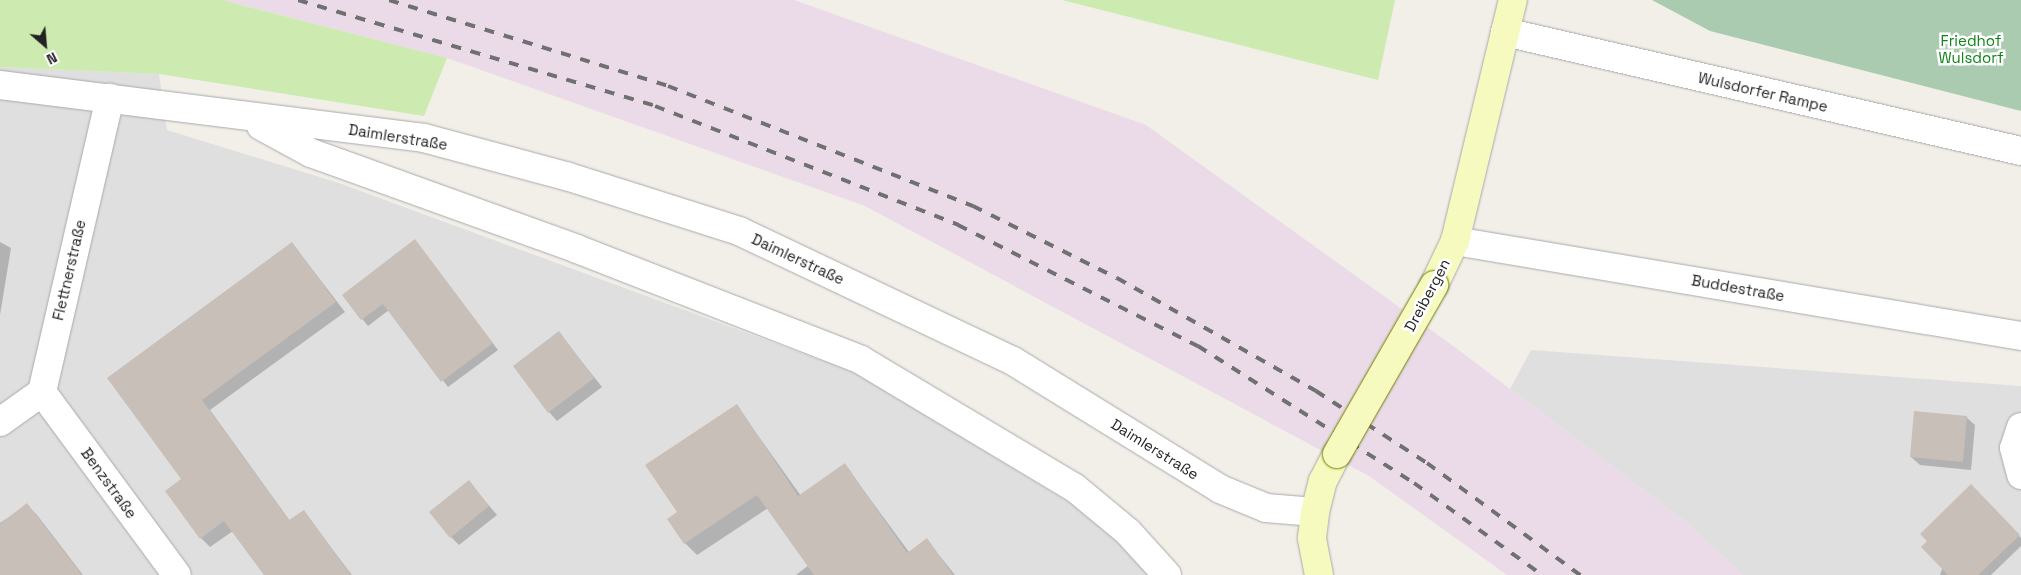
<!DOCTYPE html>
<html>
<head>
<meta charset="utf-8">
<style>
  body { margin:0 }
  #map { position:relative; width:2021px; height:575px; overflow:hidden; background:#f2efe9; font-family:"Space Grotesk",sans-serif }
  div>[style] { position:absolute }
  .residential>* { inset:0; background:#e0dfdf }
  .industrial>* { inset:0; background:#ebdbe8 }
  .grass>* { inset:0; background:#cdebb0 }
  .cemetery>* { inset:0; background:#aacbaf }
  .shadow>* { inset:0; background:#0003 }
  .building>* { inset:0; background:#c7bfb8 }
  .roads { filter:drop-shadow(0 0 1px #a9a9a9) drop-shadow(0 0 1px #a9a9a9) }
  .street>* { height:28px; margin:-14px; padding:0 14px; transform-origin:14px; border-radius:14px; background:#fff }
  .secondary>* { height:28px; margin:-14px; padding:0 14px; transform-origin:14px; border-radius:14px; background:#f7fabf }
  .rail>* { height:4px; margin-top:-2px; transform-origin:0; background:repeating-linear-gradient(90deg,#707070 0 10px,transparent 0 20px) }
  .bridges { filter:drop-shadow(0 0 1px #707d05) drop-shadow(0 0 1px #707d05) }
  .secondary-bridge>* { height:28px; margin:-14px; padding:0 14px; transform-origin:14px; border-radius:14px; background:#f7fabf }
  span { translate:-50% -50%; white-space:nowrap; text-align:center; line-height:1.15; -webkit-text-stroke:5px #fff; paint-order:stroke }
  .park-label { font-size:15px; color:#0c8416 }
  .street-label { font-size:15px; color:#222 }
  .north { position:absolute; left:20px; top:20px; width:50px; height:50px; -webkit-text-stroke:4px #fff; paint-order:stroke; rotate:153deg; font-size:14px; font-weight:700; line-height:20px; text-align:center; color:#222 }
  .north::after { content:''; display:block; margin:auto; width:18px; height:22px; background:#222; clip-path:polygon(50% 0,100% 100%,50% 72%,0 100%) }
</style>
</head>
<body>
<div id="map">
  <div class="residential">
    <i style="clip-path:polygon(0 67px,159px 74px,167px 130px,339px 183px,853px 372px,1127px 537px,1150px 575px,0 575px)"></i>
    <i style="clip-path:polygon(1531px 350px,2021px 386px,2021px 575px,1742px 575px,1686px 522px,1510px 389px)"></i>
  </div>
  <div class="industrial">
    <i style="clip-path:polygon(222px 0,794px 0,1146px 125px,1456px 348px,1686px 522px,1742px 575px,1507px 575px,1369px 476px,865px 206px,447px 58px)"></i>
  </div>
  <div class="grass">
    <i style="clip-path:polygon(0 0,222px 0,447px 58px,424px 116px,159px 74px,0 67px)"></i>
    <i style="clip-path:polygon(1062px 0,1395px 0,1378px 80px)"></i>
  </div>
  <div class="cemetery">
    <i style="clip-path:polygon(1652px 0,2021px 0,2021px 111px,1710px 31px)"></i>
  </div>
  <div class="shadow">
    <i style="clip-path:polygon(415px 241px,498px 350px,448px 387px,389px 310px,368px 326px,343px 295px)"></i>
    <i style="clip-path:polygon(0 242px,11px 248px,0 315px)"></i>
    <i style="clip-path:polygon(292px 243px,345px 312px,210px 410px,290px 521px,303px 511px,352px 575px,265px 575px,233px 531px,210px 547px,201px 538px,183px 479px,109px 378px)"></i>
    <i style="clip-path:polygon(559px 333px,602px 387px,557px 421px,549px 412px)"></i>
    <i style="clip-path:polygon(737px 406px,801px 496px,845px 465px,909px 552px,927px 540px,955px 575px,796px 575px,809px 565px,768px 508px,697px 555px,685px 543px,678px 513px)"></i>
    <i style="clip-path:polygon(1966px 417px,1975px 425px,1971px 470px,1920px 465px,1911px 457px)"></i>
    <i style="clip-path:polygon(469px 482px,497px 515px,459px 545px,451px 537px)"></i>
    <i style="clip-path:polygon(1971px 486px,2021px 538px,2021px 546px,1991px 575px,1940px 575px)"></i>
    <i style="clip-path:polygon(27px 505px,37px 515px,83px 575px,0 575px,0 523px)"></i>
  </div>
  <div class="building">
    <i style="clip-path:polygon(415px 239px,493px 343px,441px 382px,383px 304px,361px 320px,342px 295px)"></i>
    <i style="clip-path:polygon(292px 242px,336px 302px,202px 400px,289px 520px,304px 510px,351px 575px,264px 575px,224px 521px,200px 539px,165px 491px,181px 479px,107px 378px)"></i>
    <i style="clip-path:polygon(559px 331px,594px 378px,548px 413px,513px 366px)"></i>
    <i style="clip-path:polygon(737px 404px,798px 496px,845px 463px,907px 553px,927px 538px,953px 575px,814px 575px,757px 495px,684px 544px,667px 519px,677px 512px,645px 465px)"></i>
    <i style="clip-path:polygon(1914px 411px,1967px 416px,1963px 462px,1910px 457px)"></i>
    <i style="clip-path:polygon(469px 480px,489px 506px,450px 538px,429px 512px)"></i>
    <i style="clip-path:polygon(1971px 484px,2020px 535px,1978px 575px,1948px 575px,1921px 547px,1927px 541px,1920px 534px)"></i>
    <i style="clip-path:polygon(27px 503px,82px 575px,0 575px,0 524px)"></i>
  </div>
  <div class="roads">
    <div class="street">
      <i style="left:1505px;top:32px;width:530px;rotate:12.99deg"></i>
      <i style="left:0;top:85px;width:427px;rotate:7.1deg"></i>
      <i style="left:424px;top:138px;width:147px;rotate:15deg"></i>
      <i style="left:566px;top:176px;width:182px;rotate:17.6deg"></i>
      <i style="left:739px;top:231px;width:303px;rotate:25.4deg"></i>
      <i style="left:1013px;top:361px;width:243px;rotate:31.7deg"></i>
      <i style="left:1220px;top:489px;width:50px;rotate:22.4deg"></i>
      <i style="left:1266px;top:508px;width:49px;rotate:4.7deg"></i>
      <i style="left:261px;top:126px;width:57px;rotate:28.4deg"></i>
      <i style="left:311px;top:153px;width:283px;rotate:19.8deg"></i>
      <i style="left:577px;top:249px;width:305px;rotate:21.3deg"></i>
      <i style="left:861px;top:360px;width:249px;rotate:30.9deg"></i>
      <i style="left:1075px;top:488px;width:69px;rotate:39.7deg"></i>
      <i style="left:1128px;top:532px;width:58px;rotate:47.8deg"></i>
      <i style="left:1455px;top:241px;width:574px;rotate:9.53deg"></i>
      <i style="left:42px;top:392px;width:227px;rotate:53.6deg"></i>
      <i style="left:0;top:422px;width:52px;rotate:-35.5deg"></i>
      <i style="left:42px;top:392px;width:302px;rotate:-77deg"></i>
      <i style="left:2021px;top:427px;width:22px;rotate:108deg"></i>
      <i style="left:2014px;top:448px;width:28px;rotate:75deg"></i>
    </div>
    <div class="secondary">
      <i style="left:1434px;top:285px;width:49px;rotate:-64.5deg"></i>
      <i style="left:1455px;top:241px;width:248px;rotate:-76.5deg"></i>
      <i style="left:1319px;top:575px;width:38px;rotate:-101deg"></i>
      <i style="left:1312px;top:538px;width:26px;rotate:-83deg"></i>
      <i style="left:1315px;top:512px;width:32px;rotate:-76deg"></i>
      <i style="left:1323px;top:481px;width:30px;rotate:-63deg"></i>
    </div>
  </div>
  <div class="rail">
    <i style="left:298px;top:0;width:372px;rotate:16.5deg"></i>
    <i style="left:655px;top:106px;width:326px;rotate:21.4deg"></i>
    <i style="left:958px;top:225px;width:269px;rotate:26.8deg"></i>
    <i style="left:1198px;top:346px;width:256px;rotate:32.4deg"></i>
    <i style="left:1414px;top:483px;width:158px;rotate:35.7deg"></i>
    <i style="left:389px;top:0;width:292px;rotate:17.1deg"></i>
    <i style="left:668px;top:86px;width:328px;rotate:21.5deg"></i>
    <i style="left:973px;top:206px;width:161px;rotate:26.6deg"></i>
    <i style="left:1117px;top:278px;width:229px;rotate:29.6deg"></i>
    <i style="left:1316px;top:391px;width:132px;rotate:33deg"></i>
    <i style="left:1427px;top:463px;width:190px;rotate:36.2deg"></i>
  </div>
  <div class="bridges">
    <div class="secondary-bridge">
      <i style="left:1337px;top:454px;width:195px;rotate:-60.1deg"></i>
    </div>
  </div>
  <div class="park-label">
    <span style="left:1971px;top:49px">Friedhof<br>Wulsdorf</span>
  </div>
  <div class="street-label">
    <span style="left:1763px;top:92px;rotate:13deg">Wulsdorfer Rampe</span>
    <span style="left:398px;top:137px;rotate:9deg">Daimlerstraße</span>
    <span style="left:798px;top:259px;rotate:25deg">Daimlerstraße</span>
    <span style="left:69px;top:270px;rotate:-77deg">Flettnerstraße</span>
    <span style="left:1738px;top:288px;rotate:10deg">Buddestraße</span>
    <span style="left:1427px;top:295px;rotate:-62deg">Dreibergen</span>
    <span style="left:1155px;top:449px;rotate:32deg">Daimlerstraße</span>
    <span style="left:109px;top:483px;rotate:54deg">Benzstraße</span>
  </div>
  <div class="north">N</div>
</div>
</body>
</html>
